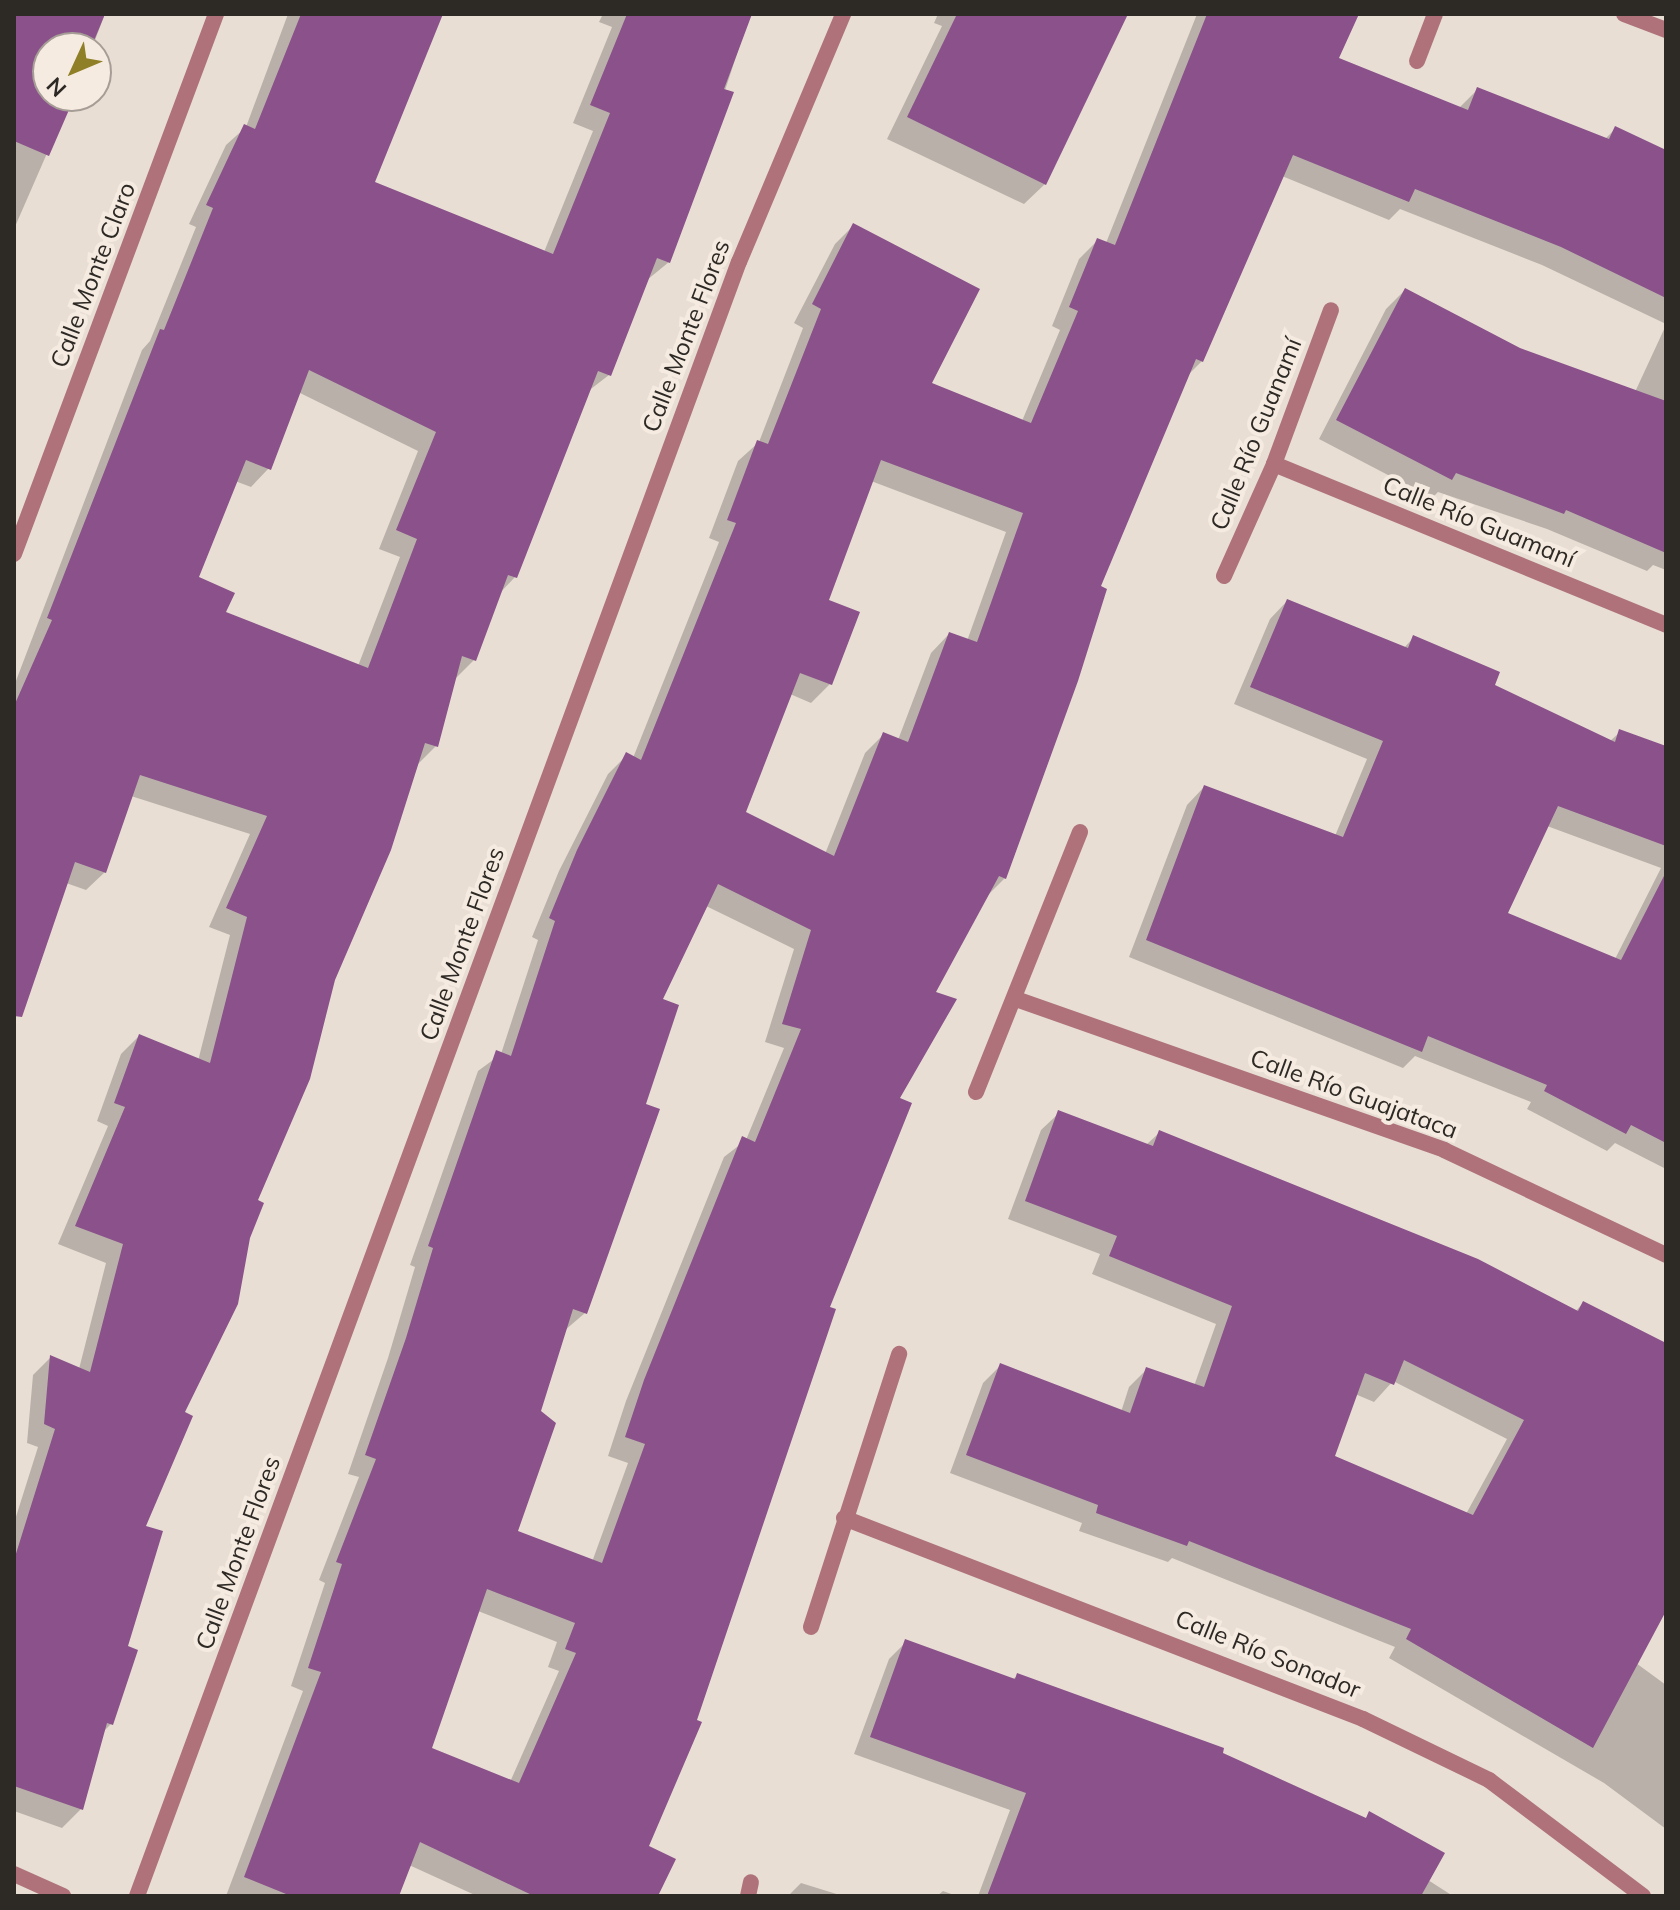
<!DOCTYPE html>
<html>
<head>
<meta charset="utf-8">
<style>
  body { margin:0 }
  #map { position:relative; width:1680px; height:1910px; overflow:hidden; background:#e8ded4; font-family:Mulish,sans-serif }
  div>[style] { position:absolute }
  .shadow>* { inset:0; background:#0003 }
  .building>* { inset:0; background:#8a518b }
  .street>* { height:16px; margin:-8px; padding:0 8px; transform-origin:8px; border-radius:8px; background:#af727b }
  span { translate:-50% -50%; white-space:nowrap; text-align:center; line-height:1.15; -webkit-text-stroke:8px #f6ebe1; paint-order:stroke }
  .street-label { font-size:24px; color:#2d2925 }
  .frame { position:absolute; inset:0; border:16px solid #2d2925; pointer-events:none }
  .north { position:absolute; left:32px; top:32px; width:80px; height:80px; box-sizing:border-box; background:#f6ebe1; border:2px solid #a69d96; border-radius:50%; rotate:226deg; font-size:22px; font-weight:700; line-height:32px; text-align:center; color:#2d2925 }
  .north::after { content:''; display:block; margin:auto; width:28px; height:36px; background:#8f7f26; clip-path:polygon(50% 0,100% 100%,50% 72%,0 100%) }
</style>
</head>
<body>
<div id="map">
  <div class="shadow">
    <i style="clip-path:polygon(14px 14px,105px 14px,92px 48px,48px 48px,48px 96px,72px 96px,14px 229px)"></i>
    <i style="clip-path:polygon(evenodd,288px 14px,442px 14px,372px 183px,544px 252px,593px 131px,573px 123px,612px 27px,599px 22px,603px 14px,750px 14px,669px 262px,647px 280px,609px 375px,587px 392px,515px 577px,499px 594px,474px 660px,455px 679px,436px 746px,418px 764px,333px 980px,144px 1527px,111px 1724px,103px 1732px,81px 1809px,62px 1828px,14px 1811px,14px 1523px,38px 1447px,27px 1443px,33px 1375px,51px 1357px,79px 1369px,106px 1263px,58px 1244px,108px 1126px,97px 1121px,121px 1054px,139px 1036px,198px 1061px,230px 935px,209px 927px,250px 834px,131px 796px,105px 872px,86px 890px,66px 883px,14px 985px,14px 686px,142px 350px,150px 341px,196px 227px,189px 224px,226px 145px,246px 127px,288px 14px,298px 392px,418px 451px,379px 549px,400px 557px,358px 666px,224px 613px,196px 578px,235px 481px,251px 487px,269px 468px,298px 392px)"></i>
    <i style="clip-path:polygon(938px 14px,1125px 14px,1045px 184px,1024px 204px,887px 139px,942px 26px,934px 23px)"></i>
    <i style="clip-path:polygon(evenodd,1197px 14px,1357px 14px,1336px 59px,1459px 108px,1478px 89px,1604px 140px,1615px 129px,1666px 152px,1666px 324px,1542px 265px,1400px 209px,1389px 220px,1282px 176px,1202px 361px,1187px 376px,1098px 588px,1005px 878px,986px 897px,933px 993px,646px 1847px,656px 1896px,477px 1896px,409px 1865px,397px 1896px,226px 1896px,303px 1691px,291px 1686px,325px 1583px,319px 1580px,359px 1477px,348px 1474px,388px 1358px,415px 1267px,410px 1265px,478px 1071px,501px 1054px,538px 940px,532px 937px,559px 871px,608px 774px,627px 755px,633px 758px,719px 542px,709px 538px,738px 461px,759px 442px,803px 328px,794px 323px,835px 244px,854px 225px,929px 384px,1022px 421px,1060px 330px,1052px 326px,1079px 259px,1098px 240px,1106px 243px,1197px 14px,871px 481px,1006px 532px,967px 641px,949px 634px,931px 653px,898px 740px,884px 734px,865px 753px,825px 854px,744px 813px,790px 694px,811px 703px,830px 684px,827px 601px,871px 481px,1197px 14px,706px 906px,794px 949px,765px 1042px,784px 1048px,746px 1140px,724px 1157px,626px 1401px,608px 1456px,628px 1463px,592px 1562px,516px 1532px,538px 1411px,564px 1331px,585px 1313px,644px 1106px,660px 1000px,706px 906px,1197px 14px,478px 1611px,557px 1642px,548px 1667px,559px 1671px,510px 1782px,430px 1750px,478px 1611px)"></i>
    <i style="clip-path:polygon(1405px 290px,1520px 350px,1635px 392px,1666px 325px,1666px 570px,1653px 565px,1647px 571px,1547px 529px,1438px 492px,1432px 498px,1319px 439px,1386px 309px)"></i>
    <i style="clip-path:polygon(evenodd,1287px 601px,1403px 649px,1414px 637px,1492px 686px,1609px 742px,1620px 732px,1666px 748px,1666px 1169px,1615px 1143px,1607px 1151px,1527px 1109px,1531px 1102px,1415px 1056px,1403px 1068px,1129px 957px,1187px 805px,1204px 787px,1335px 836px,1367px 759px,1234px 704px,1270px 619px,1287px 601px,1547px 826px,1661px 868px,1615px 959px,1505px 914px,1547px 826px)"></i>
    <i style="clip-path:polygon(evenodd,1059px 1113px,1146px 1145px,1159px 1133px,1575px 1312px,1583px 1303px,1666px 1345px,1666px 1607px,1636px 1663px,1666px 1685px,1666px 1829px,1604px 1783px,1389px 1658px,1395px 1647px,1172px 1558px,1168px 1562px,1079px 1531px,1082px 1523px,950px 1473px,983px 1383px,1001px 1365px,1121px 1412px,1129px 1387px,1147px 1369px,1194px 1386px,1216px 1324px,1092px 1274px,1100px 1254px,1008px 1219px,1041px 1130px,1059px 1113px,1393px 1381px,1507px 1439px,1466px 1514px,1333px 1458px,1355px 1394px,1374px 1402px,1393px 1381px)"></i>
    <i style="clip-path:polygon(906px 1642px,1012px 1680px,1018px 1675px,1220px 1754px,1364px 1820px,1370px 1814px,1428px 1880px,1453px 1896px,978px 1896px,1010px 1810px,854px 1754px,889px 1659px)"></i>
    <i style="clip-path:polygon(801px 1883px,843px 1896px,788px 1896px)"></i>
    <i style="clip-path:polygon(943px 1891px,957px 1896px,937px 1896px)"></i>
  </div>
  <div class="building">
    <i style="clip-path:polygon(14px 14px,105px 14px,91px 48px,48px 48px,48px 96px,75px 96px,49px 156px,14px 141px)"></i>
    <i style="clip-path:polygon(evenodd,301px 14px,443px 14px,375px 182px,553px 254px,610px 113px,590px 105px,627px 14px,752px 14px,724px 89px,734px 92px,670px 263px,657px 258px,611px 376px,598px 371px,517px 578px,508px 575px,476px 661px,462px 656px,438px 747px,425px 743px,391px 850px,335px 980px,310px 1079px,258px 1200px,264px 1203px,250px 1238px,238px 1304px,185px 1412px,193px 1416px,146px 1526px,163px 1531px,128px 1646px,138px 1650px,113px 1725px,107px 1723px,83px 1810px,14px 1786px,14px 1560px,55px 1429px,44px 1424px,50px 1355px,90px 1372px,123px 1244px,75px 1226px,125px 1107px,114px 1103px,139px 1034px,210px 1063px,247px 917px,226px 908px,267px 816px,140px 775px,106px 873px,75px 862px,22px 1017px,14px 1016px,14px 706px,52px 620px,47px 618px,160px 329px,164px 330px,213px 208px,206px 205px,244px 124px,255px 129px,301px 14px,309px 370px,436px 432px,396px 530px,417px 539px,368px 668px,226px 612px,235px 593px,199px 577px,246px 460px,271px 470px,309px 370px)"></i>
    <i style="clip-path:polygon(957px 14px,1128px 14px,1046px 185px,907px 117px)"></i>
    <i style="clip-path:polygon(evenodd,1207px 14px,1359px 14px,1339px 58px,1468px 110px,1477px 87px,1609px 139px,1615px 126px,1666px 150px,1666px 298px,1561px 247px,1415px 189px,1409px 202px,1293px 155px,1203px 362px,1196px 359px,1101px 586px,1107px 589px,1078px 681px,1006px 879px,999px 876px,936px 992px,957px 999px,900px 1098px,912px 1103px,830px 1307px,836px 1309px,697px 1720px,702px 1722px,649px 1846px,676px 1859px,658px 1896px,534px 1896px,420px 1842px,399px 1896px,291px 1896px,244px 1877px,321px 1672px,308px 1668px,342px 1564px,336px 1562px,376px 1459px,365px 1455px,406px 1338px,433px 1248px,428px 1246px,496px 1050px,511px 1056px,555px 921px,549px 918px,577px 850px,626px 752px,641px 760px,736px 523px,727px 520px,757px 440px,768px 444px,821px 309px,812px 304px,853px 223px,980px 289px,932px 383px,1031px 423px,1078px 311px,1069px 307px,1097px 238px,1115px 245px,1207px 14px,881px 460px,1023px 513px,977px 642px,949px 632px,908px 742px,883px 732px,834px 856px,746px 812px,800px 673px,832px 685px,860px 612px,829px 600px,881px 460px,1207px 14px,718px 884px,811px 930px,782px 1024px,801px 1029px,755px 1142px,742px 1136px,644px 1380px,625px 1437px,645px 1444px,602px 1563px,518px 1531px,556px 1423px,541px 1411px,573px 1309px,587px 1314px,660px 1109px,646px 1104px,679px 1005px,663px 999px,718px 884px,1207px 14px,487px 1589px,575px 1623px,565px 1649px,576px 1653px,519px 1783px,432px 1748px,487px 1589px)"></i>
    <i style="clip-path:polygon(1405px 288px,1520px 348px,1666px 401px,1666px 553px,1566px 510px,1564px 514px,1456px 473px,1452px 480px,1336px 420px)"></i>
    <i style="clip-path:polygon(1287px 599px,1408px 648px,1413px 635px,1500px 672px,1495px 685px,1615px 742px,1619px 729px,1666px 746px,1666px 846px,1558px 806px,1508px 913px,1621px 960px,1666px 872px,1666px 1143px,1631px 1125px,1626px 1134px,1544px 1091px,1547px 1085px,1428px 1036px,1422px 1052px,1146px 940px,1204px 785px,1343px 837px,1383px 741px,1250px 687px)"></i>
    <i style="clip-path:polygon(evenodd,1058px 1110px,1153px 1146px,1159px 1130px,1478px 1259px,1578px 1311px,1583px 1301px,1666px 1343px,1666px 1611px,1593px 1748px,1406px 1639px,1411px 1629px,1189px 1541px,1187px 1546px,1096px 1513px,1098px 1505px,966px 1455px,1000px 1363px,1130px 1413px,1146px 1367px,1204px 1387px,1232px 1306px,1109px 1256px,1117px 1236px,1025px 1201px,1058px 1110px,1404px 1360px,1524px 1420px,1473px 1515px,1335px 1456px,1365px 1373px,1394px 1385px,1404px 1360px)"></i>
    <i style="clip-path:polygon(905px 1639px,1015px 1679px,1017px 1673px,1224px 1748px,1223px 1753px,1366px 1818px,1369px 1811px,1445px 1853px,1421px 1896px,987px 1896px,1026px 1793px,870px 1737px)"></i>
  </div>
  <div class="street">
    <i style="left:1624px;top:14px;width:45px;rotate:20.9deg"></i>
    <i style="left:1417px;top:61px;width:50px;rotate:-69deg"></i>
    <i style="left:1274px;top:464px;width:424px;rotate:22.3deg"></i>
    <i style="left:14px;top:554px;width:577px;rotate:-69.49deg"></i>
    <i style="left:1224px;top:576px;width:123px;rotate:-65.9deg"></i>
    <i style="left:1274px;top:464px;width:164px;rotate:-69.7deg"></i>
    <i style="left:1016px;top:999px;width:454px;rotate:19.4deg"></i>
    <i style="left:1444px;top:1150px;width:246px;rotate:25.3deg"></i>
    <i style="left:976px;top:1092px;width:280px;rotate:-68.2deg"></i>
    <i style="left:844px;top:1518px;width:557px;rotate:21.17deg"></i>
    <i style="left:1363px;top:1719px;width:140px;rotate:25.8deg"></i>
    <i style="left:1489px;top:1780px;width:193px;rotate:37deg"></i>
    <i style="left:811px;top:1627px;width:287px;rotate:-72.1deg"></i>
    <i style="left:14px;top:1874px;width:54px;rotate:24.2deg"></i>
    <i style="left:137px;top:1896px;width:1741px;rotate:-69.78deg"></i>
    <i style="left:739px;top:262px;width:269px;rotate:-67.2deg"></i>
    <i style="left:748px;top:1896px;width:14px;rotate:-78deg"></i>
  </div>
  <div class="street-label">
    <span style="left:93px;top:275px;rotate:-69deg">Calle Monte Claro</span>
    <span style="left:686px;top:336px;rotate:-69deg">Calle Monte Flores</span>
    <span style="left:1256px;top:434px;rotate:-68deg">Calle Río Guanamí</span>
    <span style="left:1479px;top:522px;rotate:22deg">Calle Río Guamaní</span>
    <span style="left:462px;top:944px;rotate:-70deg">Calle Monte Flores</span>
    <span style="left:1354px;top:1094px;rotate:20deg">Calle Río Guajataca</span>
    <span style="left:238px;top:1553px;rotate:-70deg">Calle Monte Flores</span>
    <span style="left:1268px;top:1654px;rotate:22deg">Calle Río Sonador</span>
  </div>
  <div class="frame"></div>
  <div class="north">N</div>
</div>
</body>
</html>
